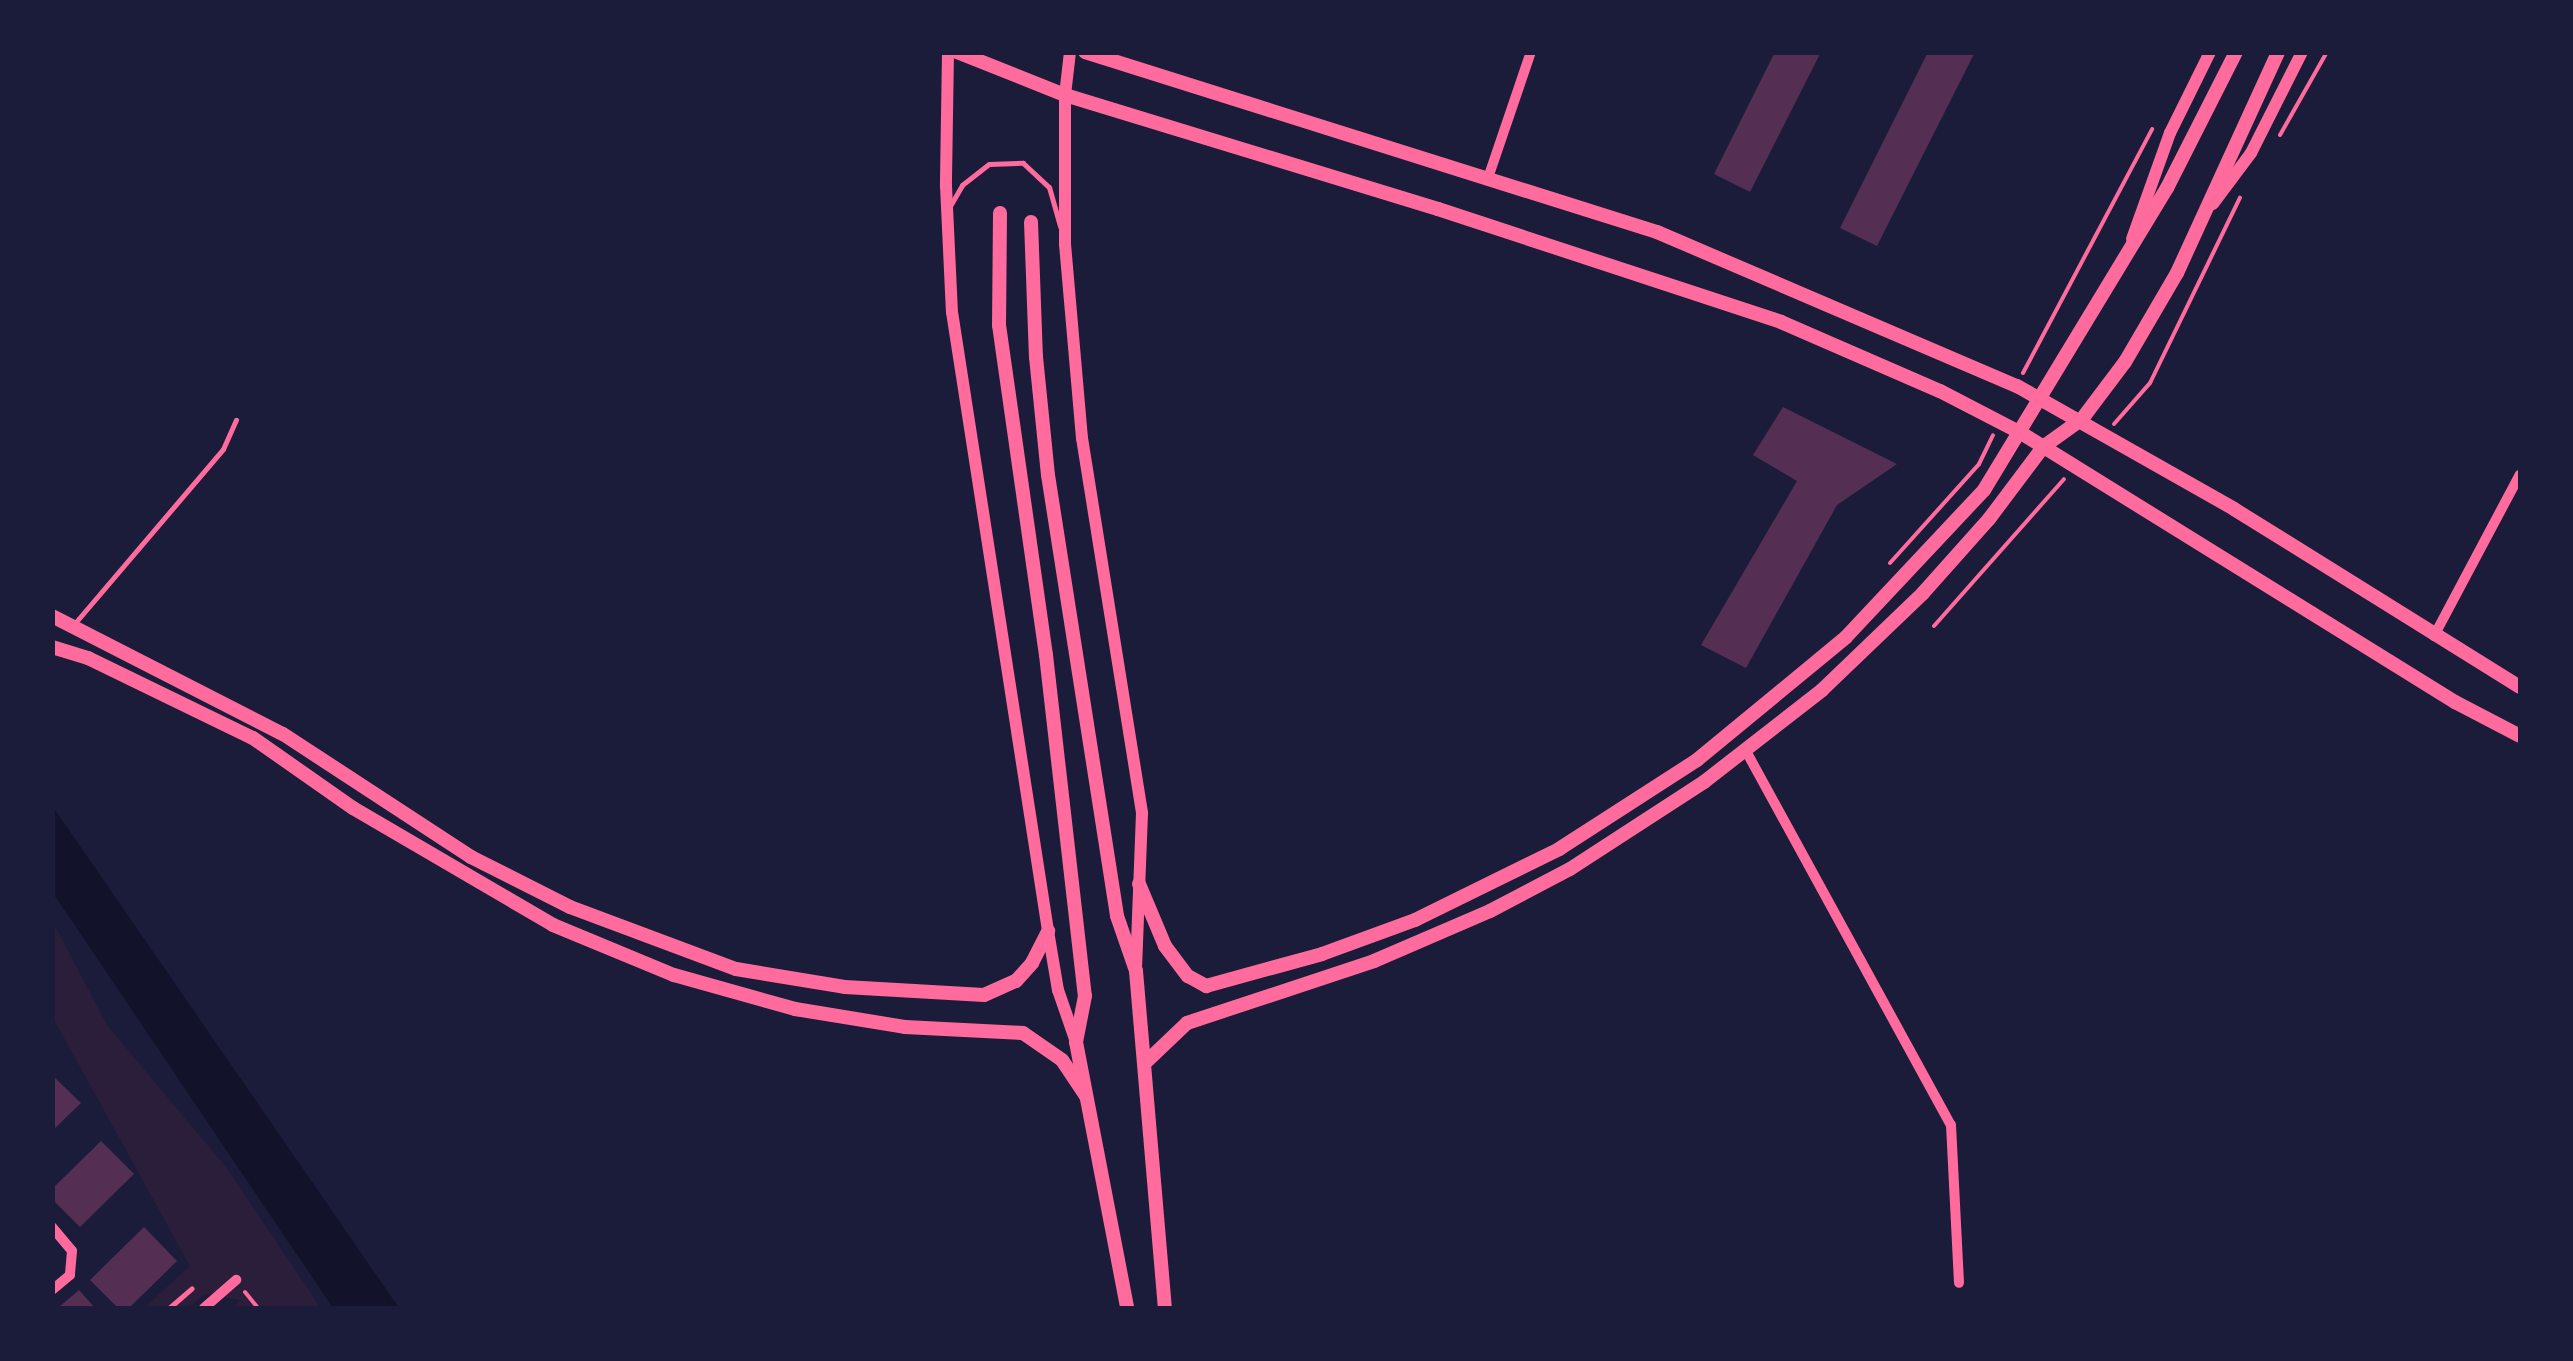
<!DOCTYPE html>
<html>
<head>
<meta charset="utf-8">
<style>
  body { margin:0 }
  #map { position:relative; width:2573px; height:1361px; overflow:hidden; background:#1b1b3a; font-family:Rubik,sans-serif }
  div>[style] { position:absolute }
  .green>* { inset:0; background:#2a1e3b }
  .water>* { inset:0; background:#12122b }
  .building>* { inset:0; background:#542f53 }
  .path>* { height:4px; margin:-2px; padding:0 2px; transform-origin:2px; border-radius:2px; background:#ff6b9d }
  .service>* { height:5px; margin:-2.5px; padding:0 2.5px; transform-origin:2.5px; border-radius:2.5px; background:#ff6b9d }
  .minor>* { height:10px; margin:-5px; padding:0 5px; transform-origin:5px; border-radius:5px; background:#ff6b9d }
  .tertiary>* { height:12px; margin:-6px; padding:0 6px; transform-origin:6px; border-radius:6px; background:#ff6b9d }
  .secondary>* { height:14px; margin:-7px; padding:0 7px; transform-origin:7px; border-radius:7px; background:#ff6b9d }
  span { translate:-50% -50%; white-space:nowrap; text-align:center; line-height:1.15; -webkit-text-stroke:9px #1b1b3a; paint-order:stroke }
  .frame { position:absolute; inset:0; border:55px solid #1b1b3a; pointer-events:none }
</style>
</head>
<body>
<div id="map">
  <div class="green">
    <i style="clip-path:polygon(52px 920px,107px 1025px,226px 1167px,321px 1308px,233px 1308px,241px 1300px,205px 1294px,188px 1308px,144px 1308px,190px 1266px,53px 1018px)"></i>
  </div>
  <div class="water">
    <i style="clip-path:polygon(52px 807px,53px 807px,399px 1308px,333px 1308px,53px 893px)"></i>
  </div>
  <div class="building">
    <i style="clip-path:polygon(1775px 52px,1821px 52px,1750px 192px,1714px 174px)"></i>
    <i style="clip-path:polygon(1928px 52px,1975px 52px,1877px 246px,1840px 228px)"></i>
    <i style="clip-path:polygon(1783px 407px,1897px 464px,1837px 505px,1746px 668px,1701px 645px,1797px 481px,1753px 455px)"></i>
    <i style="clip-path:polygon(52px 1075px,81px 1103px,52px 1131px)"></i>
    <i style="clip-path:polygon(101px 1141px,134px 1174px,80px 1227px,52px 1199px,52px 1189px)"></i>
    <i style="clip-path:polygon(144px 1227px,177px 1261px,129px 1308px,118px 1308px,90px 1280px)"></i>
    <i style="clip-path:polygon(79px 1290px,95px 1308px,58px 1308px)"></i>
  </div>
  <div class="path">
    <i style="left:2280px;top:135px;width:95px;rotate:-60.5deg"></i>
    <i style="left:2023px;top:373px;width:276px;rotate:-62.1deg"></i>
    <i style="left:2114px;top:424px;width:55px;rotate:-48.7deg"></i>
    <i style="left:2150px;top:383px;width:206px;rotate:-64.1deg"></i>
    <i style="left:1890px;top:563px;width:133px;rotate:-48deg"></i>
    <i style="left:1979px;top:464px;width:32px;rotate:-64deg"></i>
    <i style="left:1934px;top:626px;width:196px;rotate:-48.5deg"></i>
    <i style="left:245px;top:1292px;width:21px;rotate:51deg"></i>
  </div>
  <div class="service">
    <i style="left:950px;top:206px;width:24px;rotate:-60deg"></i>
    <i style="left:962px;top:185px;width:34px;rotate:-38deg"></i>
    <i style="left:989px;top:164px;width:34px;rotate:-2deg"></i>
    <i style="left:1023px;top:163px;width:35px;rotate:43deg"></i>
    <i style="left:1049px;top:187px;width:41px;rotate:74.2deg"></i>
    <i style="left:75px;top:623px;width:228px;rotate:-49.6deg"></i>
    <i style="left:223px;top:449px;width:32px;rotate:-66deg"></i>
    <i style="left:169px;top:1308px;width:30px;rotate:-41deg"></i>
  </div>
  <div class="minor">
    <i style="left:1488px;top:178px;width:133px;rotate:-71.2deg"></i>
    <i style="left:2434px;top:636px;width:183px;rotate:-62deg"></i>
    <i style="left:1746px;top:751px;width:426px;rotate:61.3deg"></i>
    <i style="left:1951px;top:1125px;width:158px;rotate:87.1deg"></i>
    <i style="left:52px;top:1227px;width:31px;rotate:50deg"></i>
    <i style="left:72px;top:1251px;width:24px;rotate:95deg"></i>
    <i style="left:70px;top:1275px;width:23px;rotate:140deg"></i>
    <i style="left:204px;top:1308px;width:43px;rotate:-41.2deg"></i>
  </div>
  <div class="tertiary">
    <i style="left:948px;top:52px;width:134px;rotate:90.9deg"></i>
    <i style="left:946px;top:186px;width:126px;rotate:87.3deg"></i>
    <i style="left:952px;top:312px;width:626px;rotate:81.18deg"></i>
    <i style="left:1048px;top:931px;width:60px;rotate:80.4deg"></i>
    <i style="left:1058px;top:990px;width:55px;rotate:70.9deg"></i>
    <i style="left:1070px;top:52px;width:43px;rotate:96.6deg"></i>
    <i style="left:1065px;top:95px;width:149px;rotate:90deg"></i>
    <i style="left:1065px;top:244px;width:195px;rotate:85deg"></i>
    <i style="left:1082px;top:438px;width:380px;rotate:80.9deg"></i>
    <i style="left:1142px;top:813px;width:156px;rotate:92.2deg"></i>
    <i style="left:2213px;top:204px;width:64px;rotate:-53.3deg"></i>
    <i style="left:2251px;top:153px;width:113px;rotate:-63.2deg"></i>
    <i style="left:2132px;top:239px;width:113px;rotate:-70.3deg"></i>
    <i style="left:2170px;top:133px;width:90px;rotate:-63.7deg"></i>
  </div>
  <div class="secondary">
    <i style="left:957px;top:52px;width:116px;rotate:21.7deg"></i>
    <i style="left:1065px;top:95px;width:390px;rotate:17deg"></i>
    <i style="left:1438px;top:209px;width:361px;rotate:18.2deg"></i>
    <i style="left:1781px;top:322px;width:173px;rotate:23.5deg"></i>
    <i style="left:1940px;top:391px;width:91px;rotate:27.4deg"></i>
    <i style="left:2021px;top:433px;width:511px;rotate:31.79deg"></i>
    <i style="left:2455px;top:702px;width:73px;rotate:27.6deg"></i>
    <i style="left:1085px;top:52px;width:600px;rotate:17.47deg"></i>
    <i style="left:1657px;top:232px;width:392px;rotate:23.2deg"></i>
    <i style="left:2017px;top:386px;width:249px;rotate:29.5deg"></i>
    <i style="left:2234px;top:509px;width:337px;rotate:31.9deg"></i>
    <i style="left:1000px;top:213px;width:112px;rotate:90.5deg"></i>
    <i style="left:999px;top:325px;width:333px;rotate:81.9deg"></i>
    <i style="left:1046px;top:655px;width:343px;rotate:83.5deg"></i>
    <i style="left:1085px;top:996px;width:47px;rotate:101.1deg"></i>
    <i style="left:1076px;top:1042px;width:271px;rotate:79.1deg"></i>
    <i style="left:1031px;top:222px;width:135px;rotate:87.9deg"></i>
    <i style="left:1036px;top:357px;width:119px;rotate:84.2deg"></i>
    <i style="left:1048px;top:475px;width:446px;rotate:81.1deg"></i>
    <i style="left:1117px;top:916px;width:58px;rotate:70.9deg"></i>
    <i style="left:1136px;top:971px;width:338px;rotate:85.1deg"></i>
    <i style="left:52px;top:616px;width:259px;rotate:27.1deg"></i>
    <i style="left:283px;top:734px;width:225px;rotate:33.2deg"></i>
    <i style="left:471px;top:857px;width:111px;rotate:26.8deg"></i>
    <i style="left:570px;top:907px;width:177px;rotate:20.5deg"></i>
    <i style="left:736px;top:969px;width:110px;rotate:9.4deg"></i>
    <i style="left:845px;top:987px;width:139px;rotate:3.3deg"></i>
    <i style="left:984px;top:995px;width:35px;rotate:-24deg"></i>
    <i style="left:1016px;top:981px;width:24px;rotate:-48deg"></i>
    <i style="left:1032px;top:963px;width:36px;rotate:-63deg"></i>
    <i style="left:52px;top:647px;width:38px;rotate:17deg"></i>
    <i style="left:88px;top:658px;width:183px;rotate:25.9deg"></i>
    <i style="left:253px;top:738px;width:122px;rotate:35deg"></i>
    <i style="left:353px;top:808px;width:232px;rotate:30.3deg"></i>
    <i style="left:553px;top:925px;width:131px;rotate:22.5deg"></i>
    <i style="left:674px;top:975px;width:126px;rotate:15.7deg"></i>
    <i style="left:795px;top:1009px;width:111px;rotate:9.3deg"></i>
    <i style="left:905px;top:1027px;width:118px;rotate:2.9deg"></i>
    <i style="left:1023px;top:1033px;width:47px;rotate:34.7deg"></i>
    <i style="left:1062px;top:1060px;width:43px;rotate:56.3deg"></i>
    <i style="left:1139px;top:884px;width:67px;rotate:67.2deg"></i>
    <i style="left:1165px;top:946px;width:38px;rotate:53deg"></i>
    <i style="left:1188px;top:976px;width:21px;rotate:29deg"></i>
    <i style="left:1206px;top:986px;width:120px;rotate:-15.4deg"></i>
    <i style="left:1322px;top:954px;width:99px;rotate:-20.1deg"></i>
    <i style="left:1415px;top:920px;width:161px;rotate:-26.2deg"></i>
    <i style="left:1559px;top:849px;width:164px;rotate:-32.8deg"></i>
    <i style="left:1697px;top:760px;width:193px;rotate:-39.5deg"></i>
    <i style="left:1846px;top:637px;width:202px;rotate:-46.8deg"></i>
    <i style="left:1984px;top:490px;width:353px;rotate:-58.8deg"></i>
    <i style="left:2167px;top:188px;width:153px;rotate:-63.1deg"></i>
    <i style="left:1145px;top:1063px;width:58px;rotate:-43.6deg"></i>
    <i style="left:1187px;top:1023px;width:197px;rotate:-18.3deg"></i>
    <i style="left:1374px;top:961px;width:126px;rotate:-23.3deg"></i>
    <i style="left:1490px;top:911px;width:90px;rotate:-27.7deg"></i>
    <i style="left:1570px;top:869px;width:160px;rotate:-33deg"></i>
    <i style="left:1704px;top:782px;width:150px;rotate:-37.9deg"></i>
    <i style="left:1822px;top:690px;width:140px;rotate:-43.8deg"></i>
    <i style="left:1923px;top:593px;width:99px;rotate:-48.3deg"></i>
    <i style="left:1989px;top:519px;width:90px;rotate:-53.1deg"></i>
    <i style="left:2043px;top:447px;width:48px;rotate:-35.7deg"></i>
    <i style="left:2082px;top:419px;width:71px;rotate:-53deg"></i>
    <i style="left:2125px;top:362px;width:103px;rotate:-59.7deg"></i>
    <i style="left:2177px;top:273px;width:243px;rotate:-65.4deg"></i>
  </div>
  <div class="frame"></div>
</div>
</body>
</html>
